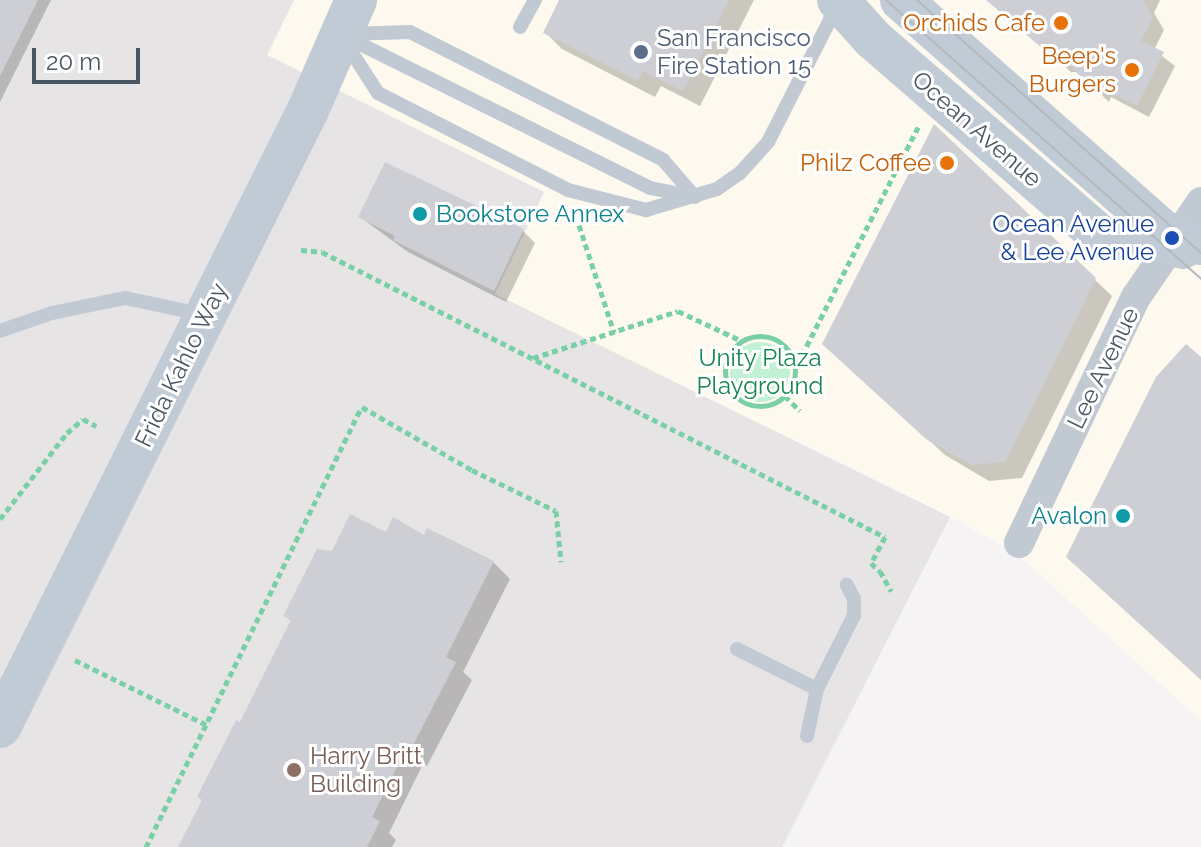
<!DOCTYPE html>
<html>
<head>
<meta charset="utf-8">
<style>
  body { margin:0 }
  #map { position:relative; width:1201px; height:847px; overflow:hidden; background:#f5f3f3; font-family:Raleway,sans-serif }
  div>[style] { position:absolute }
  .commercial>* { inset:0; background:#fdf9ef }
  .education>* { inset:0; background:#e6e4e5 }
  .green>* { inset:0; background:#c3f1d5 }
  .round { border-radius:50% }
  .shadow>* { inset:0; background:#0003 }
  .building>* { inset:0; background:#cdcfd5 }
  .path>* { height:5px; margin-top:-2.5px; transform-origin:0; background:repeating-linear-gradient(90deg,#7ad0a6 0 6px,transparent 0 10px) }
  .path>.ring { margin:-2.5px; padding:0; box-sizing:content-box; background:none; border:5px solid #7ad0a6; border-radius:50% }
  .lane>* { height:14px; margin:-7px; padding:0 7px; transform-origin:7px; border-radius:7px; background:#c1cad2 }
  .street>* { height:30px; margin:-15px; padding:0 15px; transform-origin:15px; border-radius:15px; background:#c1cad2 }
  .secondary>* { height:42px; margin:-21px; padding:0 21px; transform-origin:21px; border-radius:21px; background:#c1cbd6 }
  .tram>* { height:2px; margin:-1px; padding:0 1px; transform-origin:1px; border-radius:1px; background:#b5b8bd }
  .dots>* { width:22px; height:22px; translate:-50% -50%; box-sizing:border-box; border:4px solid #fff; border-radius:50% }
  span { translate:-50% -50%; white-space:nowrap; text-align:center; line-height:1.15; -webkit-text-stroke:6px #fff; paint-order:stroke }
  .food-label { font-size:24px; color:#c56008 }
  .right { translate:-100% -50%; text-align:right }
  .service-label { font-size:24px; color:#4e5e75 }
  .left { translate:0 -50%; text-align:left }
  .street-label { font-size:24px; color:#4a5661 }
  .culture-label { font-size:24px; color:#0d838f }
  .transit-label { font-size:24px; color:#164399 }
  .park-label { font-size:24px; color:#17864f }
  .education-label { font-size:24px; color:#785e54 }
  .scale { position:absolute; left:32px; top:48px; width:108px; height:36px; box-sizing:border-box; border:4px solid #4a5661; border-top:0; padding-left:10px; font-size:24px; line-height:28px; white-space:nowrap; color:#4a5661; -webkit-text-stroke:6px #fff; paint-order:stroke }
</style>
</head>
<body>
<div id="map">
  <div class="commercial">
    <i style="clip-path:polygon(294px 0,1201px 0,1201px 721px,1016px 553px,950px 517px,494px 294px,267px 55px)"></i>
  </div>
  <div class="education">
    <i style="clip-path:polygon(0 0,294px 0,267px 55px,544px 192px,495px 294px,950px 517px,782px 847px,0 847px)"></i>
  </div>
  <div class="green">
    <i class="round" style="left:730px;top:342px;width:60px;height:60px"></i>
  </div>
  <div class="shadow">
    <i style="clip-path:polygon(0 0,51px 0,0 102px)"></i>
    <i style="clip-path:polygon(562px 0,754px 0,700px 106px,661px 86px,655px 97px,562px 49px,545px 32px)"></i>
    <i style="clip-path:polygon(997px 0,1160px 0,1154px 13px,1164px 30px,1154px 50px,1175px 66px,1149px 117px,1111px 97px,1109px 102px,1078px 72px,1071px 72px,1014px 23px)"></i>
    <i style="clip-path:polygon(386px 165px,523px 231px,535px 243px,506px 302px,408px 252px,360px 217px)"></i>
    <i style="clip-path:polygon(1094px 279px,1112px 296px,1022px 478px,989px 481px,945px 455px,842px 360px)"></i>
    <i style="clip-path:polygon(386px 534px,425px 537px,493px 562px,510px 579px,463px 672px,472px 680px,427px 766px,423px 764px,389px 833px,396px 840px,392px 847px,190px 847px,241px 725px,292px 622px,286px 616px,333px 553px)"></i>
  </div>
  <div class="building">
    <i style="clip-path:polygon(0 0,38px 0,0 76px)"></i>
    <i style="clip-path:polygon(559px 0,729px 0,683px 91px,643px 71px,638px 81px,543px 33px)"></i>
    <i style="clip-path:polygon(986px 0,1143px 0,1153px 17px,1141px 41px,1164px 52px,1137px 106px,1099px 87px,1096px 92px,1065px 61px,1057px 61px)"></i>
    <i style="clip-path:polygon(934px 124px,1096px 278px,1005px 462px,971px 465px,926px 439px,822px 344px)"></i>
    <i style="clip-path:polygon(385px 162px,524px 229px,494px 291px,393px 240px,395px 236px,358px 217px)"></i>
    <i style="clip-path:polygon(1186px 344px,1201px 357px,1201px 680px,1066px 557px,1156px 377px)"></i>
    <i style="clip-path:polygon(350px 514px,386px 532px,393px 517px,424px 535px,427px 528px,494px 561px,446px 657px,456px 662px,410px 751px,406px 749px,372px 817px,380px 821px,367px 847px,178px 847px,202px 800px,197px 797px,236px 720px,240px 722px,291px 620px,283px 616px,317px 549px,332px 551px)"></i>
  </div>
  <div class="path">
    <i style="left:579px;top:225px;width:113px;rotate:71.9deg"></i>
    <i style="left:301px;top:250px;width:21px;rotate:5deg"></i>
    <i style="left:322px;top:252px;width:631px;rotate:26.85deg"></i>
    <i style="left:885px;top:537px;width:30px;rotate:118deg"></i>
    <i style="left:871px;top:563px;width:12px;rotate:42deg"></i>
    <i style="left:880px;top:571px;width:23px;rotate:61deg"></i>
    <i class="ring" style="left:725px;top:336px;width:65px;height:65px"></i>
    <i style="left:533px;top:358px;width:152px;rotate:-18deg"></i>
    <i style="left:678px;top:311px;width:71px;rotate:25.1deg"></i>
    <i style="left:793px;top:361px;width:11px;rotate:-34deg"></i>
    <i style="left:802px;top:355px;width:256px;rotate:-63deg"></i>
    <i style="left:785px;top:396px;width:21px;rotate:45deg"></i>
    <i style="left:0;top:519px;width:109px;rotate:-52.1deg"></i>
    <i style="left:67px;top:433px;width:21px;rotate:-41deg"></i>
    <i style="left:83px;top:419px;width:15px;rotate:28deg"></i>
    <i style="left:75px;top:660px;width:147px;rotate:26.2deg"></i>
    <i style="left:146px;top:847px;width:490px;rotate:-63.9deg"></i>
    <i style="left:362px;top:407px;width:127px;rotate:29.8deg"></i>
    <i style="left:472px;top:470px;width:93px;rotate:26deg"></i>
    <i style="left:556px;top:511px;width:51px;rotate:84.4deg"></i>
  </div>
  <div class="lane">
    <i style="left:520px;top:27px;width:31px;rotate:-61deg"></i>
    <i style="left:347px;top:34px;width:63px;rotate:-1.8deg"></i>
    <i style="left:410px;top:32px;width:284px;rotate:26.8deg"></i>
    <i style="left:663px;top:160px;width:49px;rotate:49.1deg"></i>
    <i style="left:344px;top:36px;width:342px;rotate:26.4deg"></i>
    <i style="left:650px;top:188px;width:42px;rotate:11deg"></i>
    <i style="left:345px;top:42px;width:61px;rotate:57.1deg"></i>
    <i style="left:378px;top:93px;width:213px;rotate:27deg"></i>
    <i style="left:568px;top:190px;width:81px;rotate:14.4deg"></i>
    <i style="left:646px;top:210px;width:74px;rotate:-16.5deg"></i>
    <i style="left:717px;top:189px;width:28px;rotate:-35deg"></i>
    <i style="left:740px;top:173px;width:42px;rotate:-47.9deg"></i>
    <i style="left:768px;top:142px;width:137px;rotate:-63.1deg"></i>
    <i style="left:830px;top:20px;width:16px;rotate:-79deg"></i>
    <i style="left:0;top:331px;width:55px;rotate:-19.1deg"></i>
    <i style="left:52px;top:313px;width:75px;rotate:-11.6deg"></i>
    <i style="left:125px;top:298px;width:78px;rotate:11.9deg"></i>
    <i style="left:737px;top:649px;width:89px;rotate:26.6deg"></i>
    <i style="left:807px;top:736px;width:48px;rotate:-78deg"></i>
    <i style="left:817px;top:689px;width:83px;rotate:-63.4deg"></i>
    <i style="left:854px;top:615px;width:16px;rotate:-90deg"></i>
    <i style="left:854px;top:599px;width:16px;rotate:-117deg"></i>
  </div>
  <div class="street">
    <i style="left:1019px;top:543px;width:272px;rotate:-64.6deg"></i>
    <i style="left:1136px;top:297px;width:115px;rotate:-55.6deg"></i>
  </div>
  <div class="secondary">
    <i style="left:838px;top:0;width:52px;rotate:48.1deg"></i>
    <i style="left:873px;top:39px;width:304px;rotate:40.9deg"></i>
    <i style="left:1103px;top:238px;width:98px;rotate:3.5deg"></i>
    <i style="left:901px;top:0;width:375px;rotate:41.4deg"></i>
    <i style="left:0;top:727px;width:690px;rotate:-63.47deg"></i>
    <i style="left:308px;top:110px;width:120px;rotate:-66.4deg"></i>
  </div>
  <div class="tram">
    <i style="left:886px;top:0;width:421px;rotate:41.5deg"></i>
    <i style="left:917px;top:0;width:380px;rotate:41.7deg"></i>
  </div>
  <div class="dots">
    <i style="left:1061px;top:23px;background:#e8710a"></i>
    <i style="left:641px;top:52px;background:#5c6f8a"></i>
    <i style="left:1132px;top:70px;background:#e8710a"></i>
    <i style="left:947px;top:163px;background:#e8710a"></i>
    <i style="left:420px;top:214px;background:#0f9aa8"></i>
    <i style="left:1172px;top:238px;background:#1a4fb4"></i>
    <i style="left:1123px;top:516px;background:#0f9aa8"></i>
    <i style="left:294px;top:770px;background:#8d6e63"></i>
  </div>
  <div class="food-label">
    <span class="right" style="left:1045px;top:23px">Orchids Cafe</span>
    <span class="right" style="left:1116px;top:70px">Beep's<br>Burgers</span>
    <span class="right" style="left:931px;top:163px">Philz Coffee</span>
  </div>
  <div class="service-label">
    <span class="left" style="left:657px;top:52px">San Francisco<br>Fire Station 15</span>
  </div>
  <div class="street-label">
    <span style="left:977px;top:129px;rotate:41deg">Ocean Avenue</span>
    <span style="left:181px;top:365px;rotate:-64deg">Frida Kahlo Way</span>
    <span style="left:1103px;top:368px;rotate:-64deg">Lee Avenue</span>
  </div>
  <div class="culture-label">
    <span class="left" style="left:436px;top:214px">Bookstore Annex</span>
    <span class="right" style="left:1107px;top:516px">Avalon</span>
  </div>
  <div class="transit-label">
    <span class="right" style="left:1154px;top:238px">Ocean Avenue<br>&amp; Lee Avenue</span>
  </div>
  <div class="park-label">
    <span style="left:760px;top:372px">Unity Plaza<br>Playground</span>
  </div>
  <div class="education-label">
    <span class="left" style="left:310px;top:770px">Harry Britt<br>Building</span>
  </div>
  <div class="scale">20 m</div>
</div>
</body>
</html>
